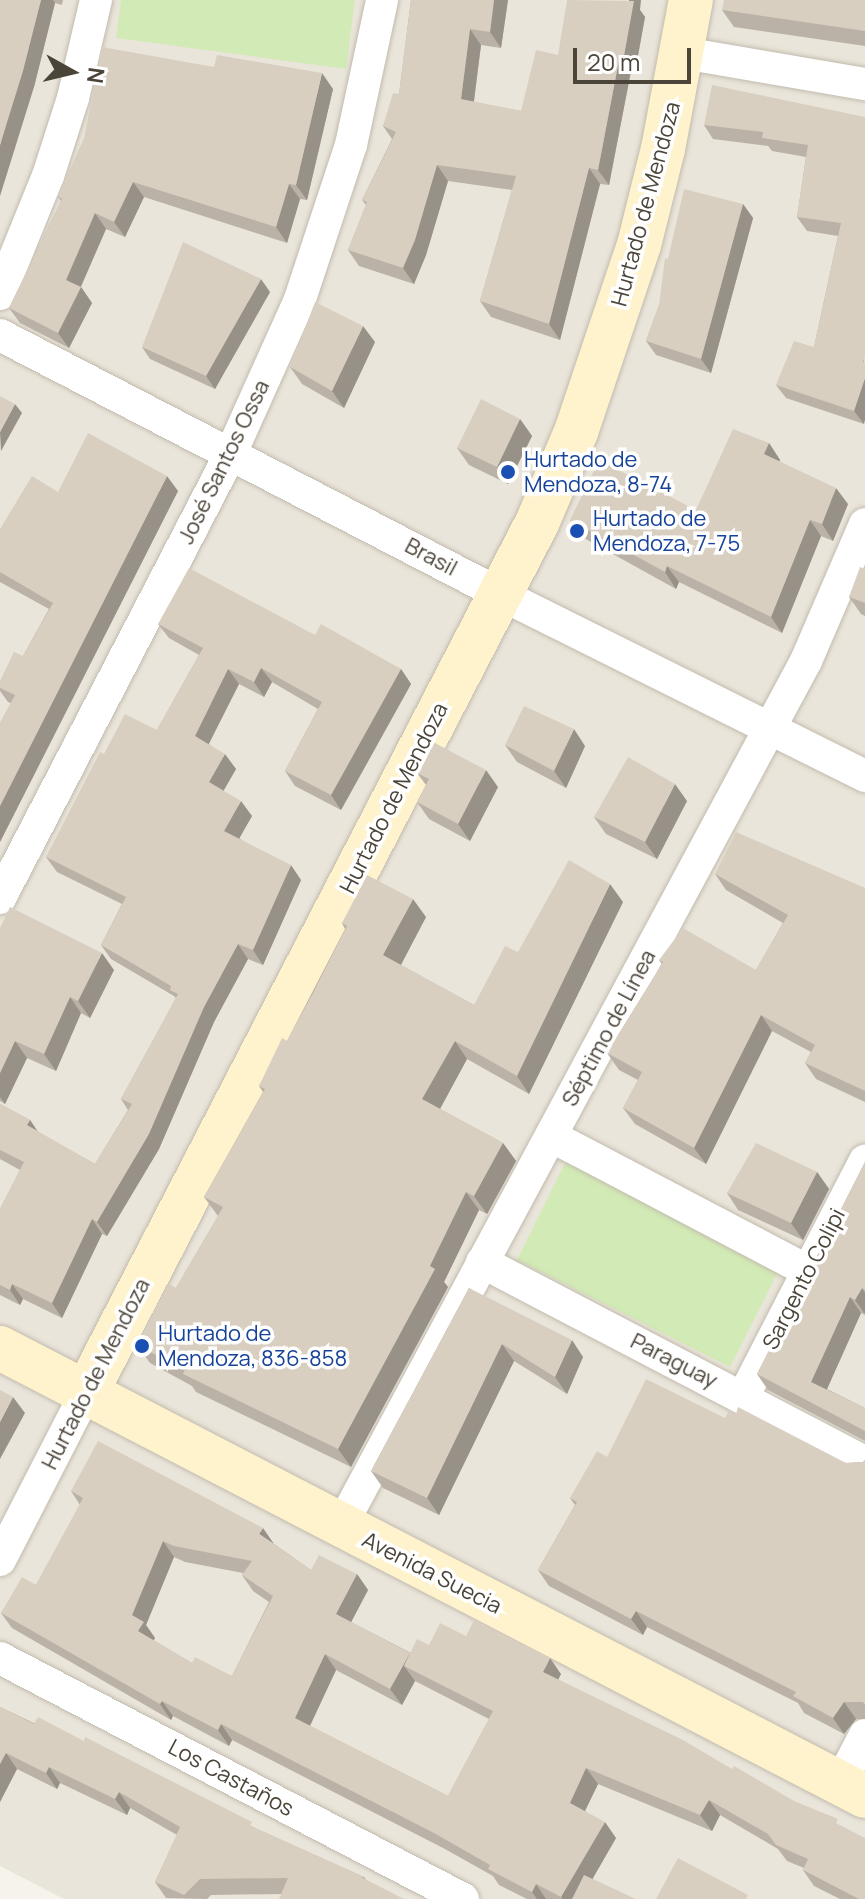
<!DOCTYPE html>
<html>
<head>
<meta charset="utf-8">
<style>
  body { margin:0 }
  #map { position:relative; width:865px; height:1899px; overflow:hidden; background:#f6f3ec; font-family:Manrope,sans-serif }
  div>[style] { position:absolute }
  .residential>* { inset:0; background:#eae5da }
  .green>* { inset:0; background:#d2eab5 }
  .roads { filter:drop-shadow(0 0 2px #c2bbae) drop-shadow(0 0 2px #c2bbae) }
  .minor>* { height:32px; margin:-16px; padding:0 16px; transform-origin:16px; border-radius:16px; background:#fff }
  .secondary>* { height:44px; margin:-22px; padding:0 22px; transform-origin:22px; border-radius:22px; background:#fff3cd }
  .wall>* { inset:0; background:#bab2a6 }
  .shaded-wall>* { inset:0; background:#979187 }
  .building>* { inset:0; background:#d8cfc1 }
  .dots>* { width:22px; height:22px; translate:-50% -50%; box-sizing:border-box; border:4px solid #fff; border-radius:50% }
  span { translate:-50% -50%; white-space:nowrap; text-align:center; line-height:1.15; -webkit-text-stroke:7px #fff; paint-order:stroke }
  .street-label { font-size:22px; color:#4b4439 }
  .transit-label { font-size:22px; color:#164399 }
  .left { translate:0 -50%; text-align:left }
  .north { position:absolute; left:32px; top:32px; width:80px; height:80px; -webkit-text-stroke:6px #fff; paint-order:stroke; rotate:98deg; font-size:22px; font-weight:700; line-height:32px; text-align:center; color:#4b4439 }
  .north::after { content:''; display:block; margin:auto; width:28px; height:36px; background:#4b4439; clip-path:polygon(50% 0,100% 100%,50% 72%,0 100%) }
  .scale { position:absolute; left:573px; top:48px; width:118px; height:36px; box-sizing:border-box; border:4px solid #4b4439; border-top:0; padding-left:10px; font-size:24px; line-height:28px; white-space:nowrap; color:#4b4439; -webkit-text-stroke:6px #fff; paint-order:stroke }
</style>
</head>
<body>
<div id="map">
  <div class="residential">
    <i style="clip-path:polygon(0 0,865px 0,865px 1899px,64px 1899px,0 1866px)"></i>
  </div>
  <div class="green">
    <i style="clip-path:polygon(121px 0,355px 0,346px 69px,116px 38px)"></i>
    <i style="clip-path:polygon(566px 1161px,780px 1268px,730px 1367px,517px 1260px)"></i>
  </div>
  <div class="roads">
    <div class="minor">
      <i style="left:683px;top:53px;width:185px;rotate:9.7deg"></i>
      <i style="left:0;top:294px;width:127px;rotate:-67.9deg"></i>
      <i style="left:48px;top:176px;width:82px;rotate:-72.2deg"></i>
      <i style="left:73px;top:98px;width:101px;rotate:-76.8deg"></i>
      <i style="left:0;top:335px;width:563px;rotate:27.38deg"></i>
      <i style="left:500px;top:594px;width:408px;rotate:26.5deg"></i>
      <i style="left:0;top:898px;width:501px;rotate:-62.57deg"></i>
      <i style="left:231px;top:453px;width:166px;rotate:-65.8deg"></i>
      <i style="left:299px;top:302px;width:165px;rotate:-71.7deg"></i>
      <i style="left:351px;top:145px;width:148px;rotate:-77.9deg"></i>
      <i style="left:551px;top:1136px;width:290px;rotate:27.7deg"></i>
      <i style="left:482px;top:1262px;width:432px;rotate:27.6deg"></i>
      <i style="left:743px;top:1397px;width:266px;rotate:-62.7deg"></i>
      <i style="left:341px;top:1526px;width:982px;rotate:-61.74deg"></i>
      <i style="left:806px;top:661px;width:149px;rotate:-66.7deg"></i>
      <i style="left:0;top:1560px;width:188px;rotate:-62.8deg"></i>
      <i style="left:0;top:1658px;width:522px;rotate:27.5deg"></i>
      <i style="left:840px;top:1783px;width:54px;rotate:-62.5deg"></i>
    </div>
    <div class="secondary">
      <i style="left:0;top:1348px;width:974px;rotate:27.38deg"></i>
      <i style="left:86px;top:1393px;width:980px;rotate:-62.6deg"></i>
      <i style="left:537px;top:523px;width:99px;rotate:-66.8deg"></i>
      <i style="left:576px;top:432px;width:197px;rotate:-71.4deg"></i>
      <i style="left:639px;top:245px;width:99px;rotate:-76deg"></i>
      <i style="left:663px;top:149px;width:152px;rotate:-79.4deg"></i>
    </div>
  </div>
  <div class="wall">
    <i style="clip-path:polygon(0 0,63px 0,62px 5px,55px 3px,34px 87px)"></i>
    <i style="clip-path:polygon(411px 0,508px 0,501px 48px,481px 45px,474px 102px,521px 111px,558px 55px,640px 10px,645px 17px,635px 72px,631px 71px,609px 185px,600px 184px,560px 340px,491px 317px,480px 301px,512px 190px,448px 181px,426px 255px,414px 284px,359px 266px,348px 250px,366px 205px,362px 200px,392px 139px,383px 126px,399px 94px)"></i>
    <i style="clip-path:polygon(865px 0,865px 46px,734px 27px,722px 10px)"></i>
    <i style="clip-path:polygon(333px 89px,307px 200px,300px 199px,287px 243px,144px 197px,125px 237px,106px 229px,81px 287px,92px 303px,69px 348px,20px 323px,9px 308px,61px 201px,58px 196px)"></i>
    <i style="clip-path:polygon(865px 117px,864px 424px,786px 398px,776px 385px,814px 347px,838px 236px,807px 231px,797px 217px,806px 157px,772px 151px,768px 146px,713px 139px,704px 125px)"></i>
    <i style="clip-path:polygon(743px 204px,753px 218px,711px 373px,656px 355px,646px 341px,659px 305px)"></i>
    <i style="clip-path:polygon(270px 292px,215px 389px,150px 359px,142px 347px)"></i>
    <i style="clip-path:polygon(375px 342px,344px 408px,302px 384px,290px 367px)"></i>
    <i style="clip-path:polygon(520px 419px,532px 436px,508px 484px,469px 465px,457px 448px)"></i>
    <i style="clip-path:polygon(769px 443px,780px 460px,779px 461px,848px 504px,833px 541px,821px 536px,782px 633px,679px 582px,676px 589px,582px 537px,570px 520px,696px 510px)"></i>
    <i style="clip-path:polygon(178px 491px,0 842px,0 723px,11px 703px,8px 702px,0 691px,0 681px,23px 656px,49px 609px,0 582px,0 529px,58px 492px)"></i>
    <i style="clip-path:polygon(865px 569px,865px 616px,861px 614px,849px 597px)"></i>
    <i style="clip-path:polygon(158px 624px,315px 635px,401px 669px,411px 684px,341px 810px,295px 786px,285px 771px,318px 709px,272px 682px,264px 697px,239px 684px,209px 744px,236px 769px,223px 791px,252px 816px,239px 838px,301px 880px,263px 965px,248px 959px,214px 1022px,159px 1149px,107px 1236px,102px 1234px,62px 1318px,23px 1299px,20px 1305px,0 1295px,0 1209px,20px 1170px,0 1159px,0 1104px,30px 1120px,38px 1132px,95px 1164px,128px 1110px,121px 1099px,176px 998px,174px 996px,111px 959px,101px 945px,122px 904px,57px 872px,46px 857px,104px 754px,157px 730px,199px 655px,169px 638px)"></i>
    <i style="clip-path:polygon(505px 745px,585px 746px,566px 788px,517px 762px)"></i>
    <i style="clip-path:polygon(417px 773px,498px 787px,470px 841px,429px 819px,417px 802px,426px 785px)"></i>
    <i style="clip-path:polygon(687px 801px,657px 859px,606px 834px,594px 817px)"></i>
    <i style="clip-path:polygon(715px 874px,865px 888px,865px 1102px,816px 1079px,805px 1063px,811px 1052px,772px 1031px,706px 1164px,635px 1124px,623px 1108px,638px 1080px,619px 1070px,607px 1053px,662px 964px,659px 960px,756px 970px,783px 923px,726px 890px)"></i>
    <i style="clip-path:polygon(623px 902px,529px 1094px,467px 1059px,440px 1109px,503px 1143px,516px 1161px,487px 1214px,479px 1210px,444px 1282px,448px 1287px,351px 1467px,196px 1392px,192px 1386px,150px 1363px,137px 1345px,176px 1288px,218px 1216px,204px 1197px,263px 1092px,259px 1086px,287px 1041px,345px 929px,342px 923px,426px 917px,401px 965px,474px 1005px,518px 952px)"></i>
    <i style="clip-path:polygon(0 928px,114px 970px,90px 1018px,81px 1013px,56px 1071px,27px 1058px,5px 1104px,0 1101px)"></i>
    <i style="clip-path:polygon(865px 1162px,865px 1315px,861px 1313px,827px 1389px,865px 1408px,865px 1441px,768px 1390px,757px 1374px)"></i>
    <i style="clip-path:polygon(817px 1172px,829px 1189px,803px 1240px,738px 1210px,727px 1193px)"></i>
    <i style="clip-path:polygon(469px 1288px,583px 1357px,567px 1394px,514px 1361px,439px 1515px,383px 1488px,371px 1471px)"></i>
    <i style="clip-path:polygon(725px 1418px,846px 1463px,863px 1462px,865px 1460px,865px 1719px,856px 1719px,844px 1734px,804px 1713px,798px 1703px,647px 1627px,643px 1635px,549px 1586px,538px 1570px,575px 1505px,570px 1498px,607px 1457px)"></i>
    <i style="clip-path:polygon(evenodd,71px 1491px,274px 1544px,311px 1570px,357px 1574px,368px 1590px,351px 1622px,411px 1653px,429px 1645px,466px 1636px,561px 1674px,558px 1679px,865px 1899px,840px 1899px,814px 1886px,803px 1870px,804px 1868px,787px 1861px,778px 1849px,720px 1815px,712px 1831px,598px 1784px,585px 1811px,616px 1838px,592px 1879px,635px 1899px,527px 1899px,499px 1885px,493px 1876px,445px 1849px,232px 1740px,229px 1746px,173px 1716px,171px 1720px,12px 1628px,1px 1613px,36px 1585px,80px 1505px,71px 1491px,174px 1557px,185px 1562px,243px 1573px,242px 1575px,253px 1591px,269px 1602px,232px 1676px,192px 1663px,153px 1640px,155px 1638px,146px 1625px,174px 1557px,71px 1491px,336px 1670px,402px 1705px,415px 1681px,489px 1719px,448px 1796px,310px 1726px,336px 1670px)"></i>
    <i style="clip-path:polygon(0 1707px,257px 1829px,364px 1877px,366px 1879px,281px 1894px,211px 1895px,207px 1899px,166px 1898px,155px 1882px,177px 1835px,130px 1808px,127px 1815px,60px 1783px,57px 1789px,17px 1769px,0 1802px)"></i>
  </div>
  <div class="shaded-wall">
    <i style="clip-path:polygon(41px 0,53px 0,55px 3px,34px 87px,0 196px,0 145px)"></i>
    <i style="clip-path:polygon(494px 0,508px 0,501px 48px,490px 32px)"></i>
    <i style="clip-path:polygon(629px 0,641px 0,640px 10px,645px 17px,635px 72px,624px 56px)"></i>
    <i style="clip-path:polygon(470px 29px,481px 45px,472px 115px,461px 99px)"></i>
    <i style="clip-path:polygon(620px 55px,631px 71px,609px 185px,598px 170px)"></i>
    <i style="clip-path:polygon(322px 73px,333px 89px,307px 200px,296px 185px)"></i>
    <i style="clip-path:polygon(437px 165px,448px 181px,426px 255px,414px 284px,403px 268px)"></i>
    <i style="clip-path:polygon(589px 168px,600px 184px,560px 340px,549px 324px)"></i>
    <i style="clip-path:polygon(133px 182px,144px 197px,125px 237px,114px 222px)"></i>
    <i style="clip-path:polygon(289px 184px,300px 199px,287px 243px,276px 227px)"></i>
    <i style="clip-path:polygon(743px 204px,753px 218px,711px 373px,701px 359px)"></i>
    <i style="clip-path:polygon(95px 213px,106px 229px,77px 295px,66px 280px)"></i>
    <i style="clip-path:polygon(261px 279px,270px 292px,215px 389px,206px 376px)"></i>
    <i style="clip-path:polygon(81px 287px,92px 303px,69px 348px,58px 333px)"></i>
    <i style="clip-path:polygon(363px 326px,375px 342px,344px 408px,332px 391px)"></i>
    <i style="clip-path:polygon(865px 378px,865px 420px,864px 424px,854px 411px)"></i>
    <i style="clip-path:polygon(15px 404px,22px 413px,1px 451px,0 432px)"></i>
    <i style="clip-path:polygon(520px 419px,532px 436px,508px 484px,497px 467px)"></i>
    <i style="clip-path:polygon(769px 443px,780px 460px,775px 471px,764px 454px)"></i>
    <i style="clip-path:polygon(167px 476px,178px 491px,0 842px,0 806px)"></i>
    <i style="clip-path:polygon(836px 488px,848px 504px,833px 541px,822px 524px)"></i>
    <i style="clip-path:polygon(810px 520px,821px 536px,782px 633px,771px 617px)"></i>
    <i style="clip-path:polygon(667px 566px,679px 582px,676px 589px,665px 572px)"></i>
    <i style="clip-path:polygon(261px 668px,272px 682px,264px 697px,254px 682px)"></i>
    <i style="clip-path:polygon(228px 669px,239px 684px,205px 751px,195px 736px)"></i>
    <i style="clip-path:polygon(401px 669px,411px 684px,341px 810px,331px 795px)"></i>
    <i style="clip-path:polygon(574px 729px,585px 746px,566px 788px,554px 771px)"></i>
    <i style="clip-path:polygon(225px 754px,236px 769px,220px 797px,209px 782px)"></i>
    <i style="clip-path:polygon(486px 770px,498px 787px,470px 841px,458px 824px)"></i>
    <i style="clip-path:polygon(675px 784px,687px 801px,657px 859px,645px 842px)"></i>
    <i style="clip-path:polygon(241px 801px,252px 816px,235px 846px,224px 831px)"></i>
    <i style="clip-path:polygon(291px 865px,301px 880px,263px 965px,253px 950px)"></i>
    <i style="clip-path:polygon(610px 884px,623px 902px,529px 1094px,517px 1076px)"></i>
    <i style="clip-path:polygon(413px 899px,426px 917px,396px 974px,383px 955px)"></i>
    <i style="clip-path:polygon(238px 944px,248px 959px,214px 1022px,159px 1149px,107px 1236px,97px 1222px,204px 1007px)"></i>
    <i style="clip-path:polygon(102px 953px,114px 970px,90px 1018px,78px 1001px)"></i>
    <i style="clip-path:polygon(70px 997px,81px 1013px,56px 1071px,44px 1054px)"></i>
    <i style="clip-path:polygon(761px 1015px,772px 1031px,706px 1164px,694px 1148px)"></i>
    <i style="clip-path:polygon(15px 1041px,27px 1058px,5px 1104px,0 1097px,0 1073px)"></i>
    <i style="clip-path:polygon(455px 1041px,467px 1059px,435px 1118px,422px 1099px)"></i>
    <i style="clip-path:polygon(30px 1120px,40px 1135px,27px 1125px)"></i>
    <i style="clip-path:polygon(503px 1143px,516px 1161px,487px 1214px,474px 1196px)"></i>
    <i style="clip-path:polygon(817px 1172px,829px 1189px,803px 1240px,791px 1223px)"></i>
    <i style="clip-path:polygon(466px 1192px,479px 1210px,444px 1282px,448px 1287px,351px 1467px,338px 1449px)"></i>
    <i style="clip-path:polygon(92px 1219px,102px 1234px,62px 1318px,52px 1303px)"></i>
    <i style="clip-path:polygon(12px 1284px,23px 1299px,20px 1305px,10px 1290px)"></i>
    <i style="clip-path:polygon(862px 1288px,865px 1293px,865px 1314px,855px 1300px)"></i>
    <i style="clip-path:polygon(850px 1297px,861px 1313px,823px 1398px,811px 1382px)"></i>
    <i style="clip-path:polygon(572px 1340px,583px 1357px,567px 1394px,555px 1377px)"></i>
    <i style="clip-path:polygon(502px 1344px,514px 1361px,439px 1515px,427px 1498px)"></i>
    <i style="clip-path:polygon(13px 1397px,25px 1413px,0 1459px,0 1422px)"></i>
    <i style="clip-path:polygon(263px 1528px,274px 1544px,259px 1534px)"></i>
    <i style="clip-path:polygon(163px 1541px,174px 1557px,146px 1625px,155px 1638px,150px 1647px,138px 1631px,132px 1615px)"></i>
    <i style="clip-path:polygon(357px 1574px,368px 1590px,347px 1630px,336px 1614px)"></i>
    <i style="clip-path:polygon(636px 1611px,647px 1627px,643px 1635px,631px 1619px)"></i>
    <i style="clip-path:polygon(410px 1653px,404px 1666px,415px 1681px,402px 1705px,390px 1689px)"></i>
    <i style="clip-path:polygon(325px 1654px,336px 1670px,306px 1734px,295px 1718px)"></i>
    <i style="clip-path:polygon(550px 1658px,561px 1674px,554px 1688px,543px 1672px)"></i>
    <i style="clip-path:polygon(162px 1701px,173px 1716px,171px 1720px,160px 1704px)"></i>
    <i style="clip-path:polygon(844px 1702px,856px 1719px,844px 1734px,833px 1718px)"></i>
    <i style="clip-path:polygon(221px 1724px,232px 1740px,229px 1746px,218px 1730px)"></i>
    <i style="clip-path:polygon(6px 1753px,17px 1769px,0 1802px,0 1764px)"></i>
    <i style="clip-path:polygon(49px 1767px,60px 1783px,57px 1789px,46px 1773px)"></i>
    <i style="clip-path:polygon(586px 1768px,598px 1784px,581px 1819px,570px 1803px)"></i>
    <i style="clip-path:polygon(119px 1792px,130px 1808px,127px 1815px,115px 1799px)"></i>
    <i style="clip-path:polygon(709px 1800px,720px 1815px,712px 1831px,700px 1815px)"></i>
    <i style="clip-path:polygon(605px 1822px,616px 1838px,581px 1899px,563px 1899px,561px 1897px)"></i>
    <i style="clip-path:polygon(536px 1884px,546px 1899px,537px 1899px,532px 1892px)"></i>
  </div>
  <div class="building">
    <i style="clip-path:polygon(0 0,41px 0,23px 71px,0 145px)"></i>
    <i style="clip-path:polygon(411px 0,494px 0,490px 32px,470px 29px,461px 99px,521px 111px,536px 50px,558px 55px,567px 0,634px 1px,624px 56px,620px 55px,598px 170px,589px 168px,549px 324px,480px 301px,516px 176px,437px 165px,415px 240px,403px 268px,348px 250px,367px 202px,362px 200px,396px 132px,383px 126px,393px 93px,399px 94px)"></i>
    <i style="clip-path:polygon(724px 0,865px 0,865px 31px,722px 10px)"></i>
    <i style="clip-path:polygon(102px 47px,214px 67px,217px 55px,322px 73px,296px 185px,289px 184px,276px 227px,133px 182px,114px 222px,95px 213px,66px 280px,81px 287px,58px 333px,9px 308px,62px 199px,58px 196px,84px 138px)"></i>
    <i style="clip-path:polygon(712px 85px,865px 117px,865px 356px,863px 362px,865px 363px,865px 378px,854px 411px,776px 385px,794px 341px,814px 347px,841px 223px,797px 217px,808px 145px,762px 138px,763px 132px,704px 125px)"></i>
    <i style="clip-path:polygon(684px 189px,743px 204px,701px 359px,646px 341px,659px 305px,665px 258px,668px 259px)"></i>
    <i style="clip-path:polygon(183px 242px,261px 279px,206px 376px,142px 347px)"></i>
    <i style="clip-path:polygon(315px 302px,363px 326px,332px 391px,290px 367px)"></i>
    <i style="clip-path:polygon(0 396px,15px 404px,0 432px)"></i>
    <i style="clip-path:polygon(481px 399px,520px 419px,497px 467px,457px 448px)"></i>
    <i style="clip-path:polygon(733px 429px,769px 443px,764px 454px,836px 488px,822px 524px,810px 520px,771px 617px,667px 566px,665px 572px,570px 520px,599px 460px,696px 510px)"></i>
    <i style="clip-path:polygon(88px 433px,167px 476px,0 806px,0 723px,15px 695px,0 688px,0 681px,14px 652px,23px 656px,53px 603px,0 572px,0 529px,32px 476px,58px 492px)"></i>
    <i style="clip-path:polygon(860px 567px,865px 569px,865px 603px,849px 597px)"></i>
    <i style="clip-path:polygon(189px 568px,315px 635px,321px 624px,401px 669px,331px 795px,285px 771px,322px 702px,261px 668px,254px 682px,228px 669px,195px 736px,225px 754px,209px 782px,241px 801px,224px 831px,291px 865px,253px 950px,238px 944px,204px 1007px,149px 1134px,97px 1222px,92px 1219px,52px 1303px,12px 1284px,10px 1290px,0 1285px,0 1209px,24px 1162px,0 1150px,0 1104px,30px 1120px,27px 1125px,95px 1164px,132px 1104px,121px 1099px,178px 994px,170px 990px,171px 986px,101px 945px,126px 897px,46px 857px,100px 752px,104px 754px,125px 714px,157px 730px,203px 648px,158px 624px)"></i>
    <i style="clip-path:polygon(524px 706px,574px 729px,554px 771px,505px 745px)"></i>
    <i style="clip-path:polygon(433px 742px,486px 770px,458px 824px,417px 802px,429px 779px,417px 773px)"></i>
    <i style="clip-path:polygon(628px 757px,675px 784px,645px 842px,594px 817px)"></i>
    <i style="clip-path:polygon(736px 832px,865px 888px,865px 1091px,805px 1063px,815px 1045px,761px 1015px,694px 1148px,623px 1108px,642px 1072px,607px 1053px,663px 962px,659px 960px,683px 928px,756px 970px,788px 915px,715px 874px)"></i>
    <i style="clip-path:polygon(569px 860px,610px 884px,517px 1076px,455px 1041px,422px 1099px,503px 1143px,474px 1196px,466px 1192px,430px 1266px,435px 1269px,338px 1449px,183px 1374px,185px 1370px,137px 1345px,169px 1284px,176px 1288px,223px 1207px,204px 1197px,265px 1089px,259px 1086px,282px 1038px,287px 1041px,312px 995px,347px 926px,342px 923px,367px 875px,413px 899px,383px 955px,474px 1005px,505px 946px,518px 952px)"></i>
    <i style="clip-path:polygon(10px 907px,102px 953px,78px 1001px,70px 997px,44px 1054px,15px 1041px,0 1073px,0 928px)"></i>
    <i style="clip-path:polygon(756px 1143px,817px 1172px,791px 1223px,727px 1193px)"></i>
    <i style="clip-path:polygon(865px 1162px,865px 1290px,862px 1288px,855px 1300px,850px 1297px,811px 1382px,865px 1408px,865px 1431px,757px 1374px)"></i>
    <i style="clip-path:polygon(469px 1288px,572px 1340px,555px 1377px,502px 1344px,427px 1498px,371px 1471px)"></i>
    <i style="clip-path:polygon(646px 1379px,725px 1418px,729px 1410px,736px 1414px,738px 1407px,846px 1463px,863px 1462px,865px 1460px,865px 1705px,863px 1702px,844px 1702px,833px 1718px,793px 1696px,796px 1692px,636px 1611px,631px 1619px,538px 1570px,577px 1502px,570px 1498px,597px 1451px,607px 1457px)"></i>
    <i style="clip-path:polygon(0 1390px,13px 1397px,0 1422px)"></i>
    <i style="clip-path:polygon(evenodd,98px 1441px,263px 1528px,259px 1534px,311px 1570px,319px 1555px,357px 1574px,336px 1614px,410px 1653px,390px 1689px,325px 1654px,295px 1718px,448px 1796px,493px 1711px,404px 1666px,417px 1639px,429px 1645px,440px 1623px,466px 1636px,474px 1620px,550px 1658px,543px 1672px,683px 1740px,732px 1769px,734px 1766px,794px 1801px,838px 1819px,836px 1823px,865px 1838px,865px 1899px,859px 1899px,803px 1870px,808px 1859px,776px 1845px,768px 1834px,709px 1800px,700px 1815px,586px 1768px,570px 1803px,605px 1822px,561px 1897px,536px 1884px,532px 1892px,488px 1869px,490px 1865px,434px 1833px,221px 1724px,218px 1730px,162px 1701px,160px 1704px,1px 1613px,22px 1577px,36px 1585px,83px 1498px,71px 1491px,98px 1441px,163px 1541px,174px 1546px,252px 1561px,242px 1575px,273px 1596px,232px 1676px,195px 1657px,192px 1663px,138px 1631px,144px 1622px,132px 1615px,163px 1541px)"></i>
    <i style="clip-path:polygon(0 1707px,34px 1724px,38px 1717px,84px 1741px,85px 1737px,252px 1822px,250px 1826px,364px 1877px,361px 1877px,404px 1899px,279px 1899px,288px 1878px,200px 1879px,184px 1895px,155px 1882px,180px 1827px,119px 1792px,115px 1799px,49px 1767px,46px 1773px,6px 1753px,0 1764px)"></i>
    <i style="clip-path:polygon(678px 1858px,748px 1895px,746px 1899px,656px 1899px)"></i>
    <i style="clip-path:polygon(584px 1875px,635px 1899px,572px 1899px)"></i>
  </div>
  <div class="dots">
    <i style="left:508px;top:472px;background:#1a4fb4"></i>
    <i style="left:577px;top:531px;background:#1a4fb4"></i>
    <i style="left:142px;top:1346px;background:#1a4fb4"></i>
  </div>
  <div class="street-label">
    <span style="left:646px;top:204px;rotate:-75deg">Hurtado de Mendoza</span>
    <span style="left:224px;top:462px;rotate:-64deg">José Santos Ossa</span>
    <span style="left:431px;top:557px;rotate:28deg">Brasil</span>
    <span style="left:394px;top:798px;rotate:-63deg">Hurtado de Mendoza</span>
    <span style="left:609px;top:1028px;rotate:-62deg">Séptimo de Línea</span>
    <span style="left:804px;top:1279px;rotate:-63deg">Sargento Colipi</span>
    <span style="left:674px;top:1361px;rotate:27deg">Paraguay</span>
    <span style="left:96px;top:1374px;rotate:-63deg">Hurtado de Mendoza</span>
    <span style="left:432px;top:1573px;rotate:27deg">Avenida Suecia</span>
    <span style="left:231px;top:1778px;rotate:28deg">Los Castaños</span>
  </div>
  <div class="transit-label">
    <span class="left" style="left:524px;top:472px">Hurtado de<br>Mendoza, 8-74</span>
    <span class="left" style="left:593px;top:531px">Hurtado de<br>Mendoza, 7-75</span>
    <span class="left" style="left:158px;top:1346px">Hurtado de<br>Mendoza, 836-858</span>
  </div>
  <div class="north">N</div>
  <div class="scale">20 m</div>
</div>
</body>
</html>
